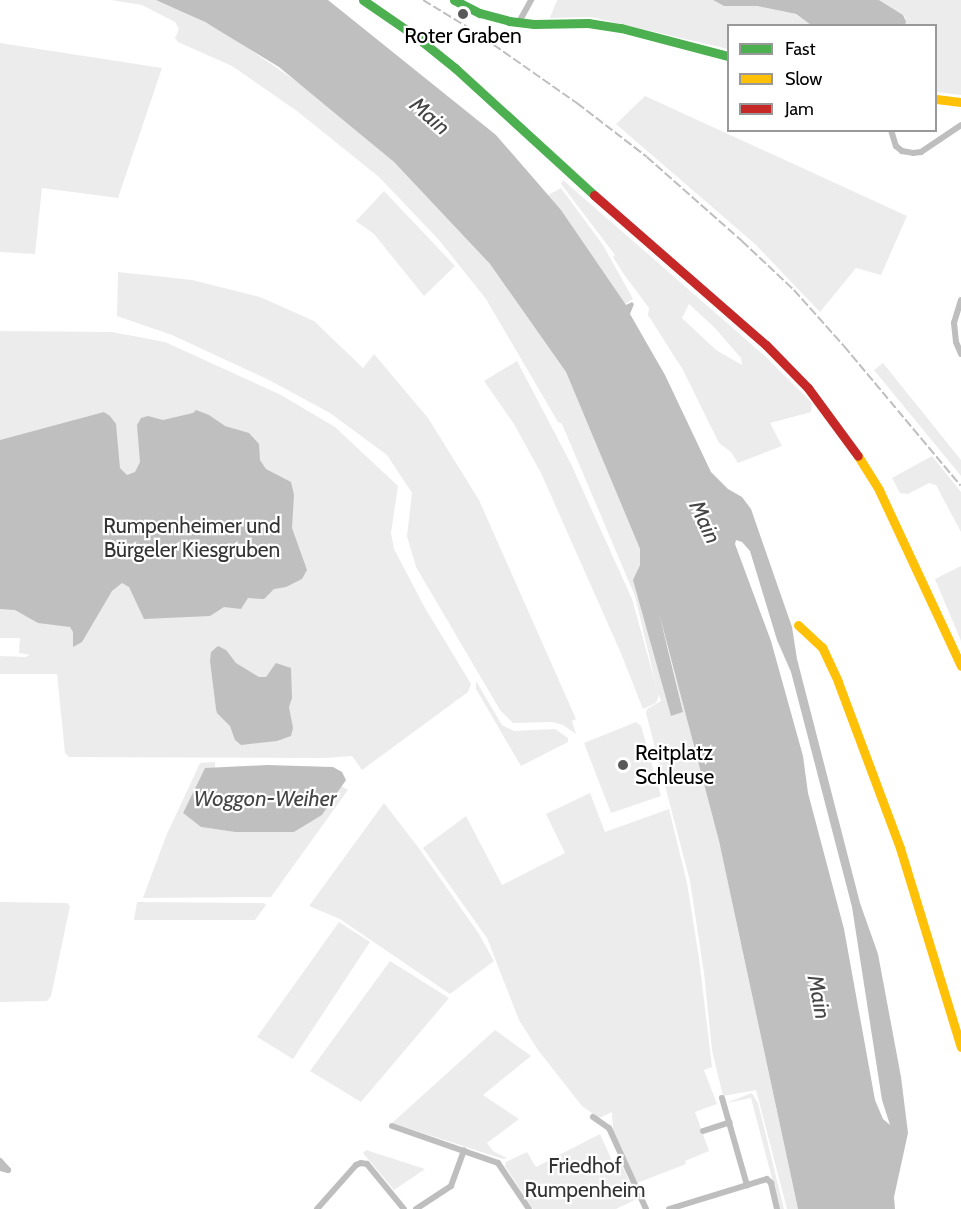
<!DOCTYPE html>
<html>
<head>
<meta charset="utf-8">
<style>
  body { margin:0 }
  #map { position:relative; width:961px; height:1209px; overflow:hidden; background:#fff; font-family:Cabin,sans-serif }
  div>[style] { position:absolute }
  .green>* { inset:0; background:#ececec }
  .water>* { inset:0; background:#bfbfbf }
  .street>* { height:6px; margin:-3px; padding:0 3px; transform-origin:3px; border-radius:3px; background:#bebebe }
  .fast>* { height:9px; margin:-4.5px; padding:0 4.5px; transform-origin:4.5px; border-radius:4.5px; background:#4caf50 }
  .slow>* { height:9px; margin:-4.5px; padding:0 4.5px; transform-origin:4.5px; border-radius:4.5px; background:#ffc107 }
  .jam>* { height:9px; margin:-4.5px; padding:0 4.5px; transform-origin:4.5px; border-radius:4.5px; background:#c62828 }
  .rail>* { height:1.5px; margin-top:-0.75px; transform-origin:0; background:repeating-linear-gradient(90deg,#bebebe 0 9px,transparent 0 12px) }
  .dots>* { width:16px; height:16px; translate:-50% -50%; box-sizing:border-box; border:3px solid #fff; border-radius:50% }
  span { translate:-50% -50%; white-space:nowrap; text-align:center; line-height:1.15; -webkit-text-stroke:4.5px #fff; paint-order:stroke }
  .poi-label { font-size:21px; color:#000 }
  .left { translate:0 -50%; text-align:left }
  .park-label { font-size:21px; color:#333 }
  .water-label { font-size:22px; color:#444; font-style:italic }
  .legend { position:absolute; left:727px; top:24px; width:210px; height:108px; box-sizing:border-box; background:#fff; border:2px solid #999; margin:0; padding:8px 10px; list-style:none; font-size:18px; color:#000 }
  .legend li { display:flex; align-items:center; gap:12px; height:30px }
  .legend b { width:30px; border:2px solid #999 }
</style>
</head>
<body>
<div id="map">
  <div class="green">
    <i style="clip-path:polygon(111px 0,156px 0,179px 9px,229px 35px,306px 88px,394px 162px,490px 264px,566px 372px,640px 549px,640px 565px,634px 580px,671px 715px,683px 712px,667px 643px,719px 841px,798px 1209px,787px 1209px,756px 1090px,723px 1096px,712px 1050px,704px 973px,690px 881px,646px 713px,647px 709px,661px 701px,659px 695px,656px 703px,643px 709px,620px 651px,541px 473px,514px 424px,484px 381px,517px 361px,571px 464px,632px 599px,657px 689px,635px 596px,562px 424px,558px 422px,486px 299px,439px 240px,379px 177px,297px 111px,232px 66px,178px 42px,175px 38px,179px 29px,175px 22px,142px 5px)"></i>
    <i style="clip-path:polygon(557px 0,713px 0,724px 6px,757px 6px,795px 14px,811px 25px,728px 26px,728px 49px,591px 17px,550px 18px)"></i>
    <i style="clip-path:polygon(879px 0,961px 0,961px 95px,936px 92px,936px 26px,905px 25px,906px 18px,903px 15px)"></i>
    <i style="clip-path:polygon(0 43px,162px 68px,118px 198px,42px 188px,35px 254px,0 252px)"></i>
    <i style="clip-path:polygon(645px 96px,907px 216px,881px 275px,856px 268px,820px 312px,755px 244px,616px 124px)"></i>
    <i style="clip-path:polygon(evenodd,563px 180px,765px 356px,812px 403px,811px 412px,770px 423px,782px 446px,738px 463px,731px 452px,719px 443px,683px 370px,648px 315px,649px 308px,623px 273px,613px 257px,615px 255px,561px 184px,563px 180px,689px 304px,714px 327px,741px 358px,742px 365px,716px 350px,682px 318px,689px 304px)"></i>
    <i style="clip-path:polygon(561px 188px,603px 245px,633px 299px,625px 304px,548px 195px)"></i>
    <i style="clip-path:polygon(384px 191px,455px 266px,424px 296px,374px 234px,356px 221px)"></i>
    <i style="clip-path:polygon(118px 272px,192px 280px,260px 297px,314px 321px,363px 368px,374px 354px,428px 418px,479px 500px,576px 719px,572px 721px,576px 734px,563px 725px,552px 722px,513px 723px,500px 710px,416px 567px,407px 536px,412px 493px,387px 455px,330px 413px,267px 379px,172px 335px,117px 316px)"></i>
    <i style="clip-path:polygon(0 331px,112px 332px,165px 342px,281px 395px,335px 427px,398px 486px,391px 533px,394px 549px,425px 608px,471px 684px,468px 692px,362px 770px,352px 756px,325px 758px,69px 757px,65px 753px,57px 674px,0 674px,0 656px,25px 657px,30px 655px,19px 653px,20px 638px,0 638px)"></i>
    <i style="clip-path:polygon(883px 363px,961px 460px,961px 476px,874px 370px)"></i>
    <i style="clip-path:polygon(932px 456px,961px 492px,961px 532px,936px 485px,929px 483px,908px 494px,900px 493px,892px 478px)"></i>
    <i style="clip-path:polygon(961px 566px,961px 641px,935px 579px)"></i>
    <i style="clip-path:polygon(476px 681px,502px 725px,514px 731px,555px 729px,568px 738px,568px 742px,521px 766px,476px 689px)"></i>
    <i style="clip-path:polygon(636px 722px,641px 726px,661px 796px,611px 813px,584px 743px)"></i>
    <i style="clip-path:polygon(215px 762px,215px 768px,205px 768px,183px 813px,201px 827px,235px 832px,294px 832px,322px 815px,342px 786px,348px 790px,271px 897px,143px 898px,166px 836px,200px 763px)"></i>
    <i style="clip-path:polygon(590px 793px,605px 832px,669px 809px,687px 883px,699px 958px,712px 1067px,704px 1070px,717px 1104px,695px 1112px,709px 1151px,685px 1161px,686px 1164px,637px 1183px,613px 1131px,612px 1112px,599px 1118px,582px 1106px,538px 1050px,519px 1020px,487px 938px,423px 848px,466px 816px,502px 885px,565px 853px,546px 814px)"></i>
    <i style="clip-path:polygon(384px 803px,418px 847px,479px 934px,494px 961px,450px 994px,340px 919px,309px 906px)"></i>
    <i style="clip-path:polygon(0 902px,67px 903px,70px 906px,51px 996px,47px 1001px,0 1002px)"></i>
    <i style="clip-path:polygon(137px 902px,264px 903px,266px 905px,255px 920px,134px 920px)"></i>
    <i style="clip-path:polygon(339px 922px,370px 942px,293px 1059px,257px 1037px)"></i>
    <i style="clip-path:polygon(390px 961px,449px 998px,361px 1102px,310px 1071px)"></i>
    <i style="clip-path:polygon(495px 1030px,531px 1056px,483px 1095px,519px 1119px,487px 1143px,493px 1151px,507px 1158px,503px 1159px,392px 1123px)"></i>
    <i style="clip-path:polygon(752px 1093px,758px 1103px,784px 1209px,780px 1209px,751px 1098px,726px 1103px)"></i>
    <i style="clip-path:polygon(600px 1134px,613px 1163px,621px 1163px,637px 1199px,616px 1209px,533px 1209px,505px 1166px,506px 1162px,527px 1152px,536px 1167px)"></i>
    <i style="clip-path:polygon(366px 1150px,425px 1169px,394px 1190px,363px 1153px)"></i>
  </div>
  <div class="water">
    <i style="clip-path:polygon(evenodd,156px 0,328px 0,496px 135px,561px 210px,626px 305px,632px 302px,634px 304px,630px 314px,665px 375px,711px 472px,728px 489px,742px 497px,751px 509px,792px 627px,797px 659px,860px 903px,878px 954px,901px 1077px,908px 1133px,894px 1197px,895px 1209px,798px 1209px,719px 841px,659px 613px,683px 712px,671px 716px,633px 580px,640px 565px,640px 549px,566px 372px,490px 264px,394px 162px,279px 67px,205px 22px,156px 0,736px 540px,742px 542px,750px 551px,777px 640px,791px 672px,852px 907px,882px 1100px,890px 1125px,883px 1119px,875px 1100px,844px 929px,808px 793px,803px 756px,771px 641px,735px 544px,736px 540px)"></i>
    <i style="clip-path:polygon(713px 0,879px 0,903px 15px,906px 21px,905px 26px,811px 25px,796px 14px,757px 6px,724px 6px)"></i>
    <i style="clip-path:polygon(196px 410px,209px 415px,225px 426px,249px 433px,259px 444px,260px 460px,266px 469px,291px 482px,294px 495px,292px 528px,307px 570px,302px 579px,286px 587px,274px 589px,264px 599px,248px 598px,241px 609px,224px 607px,210px 616px,144px 619px,129px 587px,122px 583px,112px 591px,82px 642px,73px 647px,73px 632px,70px 627px,38px 623px,15px 610px,0 609px,0 440px,104px 412px,110px 416px,116px 424px,120px 468px,127px 475px,135px 472px,140px 462px,137px 425px,141px 418px,148px 416px,163px 420px,193px 413px)"></i>
    <i style="clip-path:polygon(218px 646px,226px 650px,236px 663px,259px 677px,266px 677px,276px 663px,291px 668px,292px 698px,289px 707px,293px 728px,291px 736px,277px 741px,241px 745px,235px 740px,230px 726px,217px 713px,216px 709px,210px 661px,211px 652px)"></i>
    <i style="clip-path:polygon(267px 765px,333px 767px,342px 772px,346px 780px,322px 815px,294px 832px,235px 832px,201px 827px,183px 813px,205px 768px)"></i>
  </div>
  <div class="street">
    <i style="left:519px;top:22px;width:25px;rotate:-61deg"></i>
    <i style="left:891px;top:130px;width:17px;rotate:73deg"></i>
    <i style="left:896px;top:146px;width:8px;rotate:40deg"></i>
    <i style="left:902px;top:151px;width:11px;rotate:10deg"></i>
    <i style="left:913px;top:153px;width:8px;rotate:-7deg"></i>
    <i style="left:921px;top:152px;width:48px;rotate:-34deg"></i>
    <i style="left:961px;top:300px;width:24px;rotate:107deg"></i>
    <i style="left:954px;top:323px;width:19px;rotate:84deg"></i>
    <i style="left:956px;top:342px;width:13px;rotate:67deg"></i>
    <i style="left:722px;top:1098px;width:91px;rotate:74deg"></i>
    <i style="left:593px;top:1117px;width:19px;rotate:35deg"></i>
    <i style="left:609px;top:1128px;width:89px;rotate:65.4deg"></i>
    <i style="left:392px;top:1126px;width:112px;rotate:19.2deg"></i>
    <i style="left:498px;top:1163px;width:55px;rotate:56deg"></i>
    <i style="left:703px;top:1131px;width:28px;rotate:-18deg"></i>
    <i style="left:0;top:1161px;width:12px;rotate:48deg"></i>
    <i style="left:8px;top:1170px;width:8px;rotate:-166deg"></i>
    <i style="left:317px;top:1209px;width:59px;rotate:-48.4deg"></i>
    <i style="left:356px;top:1165px;width:5px;rotate:-22deg"></i>
    <i style="left:361px;top:1163px;width:6px;rotate:9deg"></i>
    <i style="left:367px;top:1164px;width:58px;rotate:50.6deg"></i>
    <i style="left:416px;top:1209px;width:42px;rotate:-33.3deg"></i>
    <i style="left:451px;top:1186px;width:38px;rotate:-70deg"></i>
    <i style="left:669px;top:1209px;width:102px;rotate:-17deg"></i>
    <i style="left:767px;top:1179px;width:6px;rotate:45deg"></i>
    <i style="left:771px;top:1183px;width:27px;rotate:77deg"></i>
  </div>
  <div class="fast">
    <i style="left:363px;top:0;width:62px;rotate:34.5deg"></i>
    <i style="left:414px;top:35px;width:53px;rotate:38.8deg"></i>
    <i style="left:455px;top:68px;width:188px;rotate:42.4deg"></i>
    <i style="left:454px;top:0;width:29px;rotate:27deg"></i>
    <i style="left:480px;top:13px;width:30px;rotate:15deg"></i>
    <i style="left:509px;top:21px;width:25px;rotate:7deg"></i>
    <i style="left:534px;top:24px;width:54px;rotate:-1.1deg"></i>
    <i style="left:588px;top:23px;width:33px;rotate:9deg"></i>
    <i style="left:621px;top:28px;width:111px;rotate:14.7deg"></i>
  </div>
  <div class="slow">
    <i style="left:936px;top:99px;width:25px;rotate:7deg"></i>
    <i style="left:858px;top:456px;width:40px;rotate:58deg"></i>
    <i style="left:879px;top:490px;width:194px;rotate:65deg"></i>
    <i style="left:798px;top:625px;width:33px;rotate:43deg"></i>
    <i style="left:822px;top:647px;width:38px;rotate:65deg"></i>
    <i style="left:838px;top:682px;width:177px;rotate:69.5deg"></i>
    <i style="left:900px;top:848px;width:208px;rotate:73deg"></i>
  </div>
  <div class="jam">
    <i style="left:594px;top:195px;width:228px;rotate:41.1deg"></i>
    <i style="left:766px;top:345px;width:60px;rotate:45.7deg"></i>
    <i style="left:808px;top:388px;width:84px;rotate:53.7deg"></i>
  </div>
  <div class="rail">
    <i style="left:423px;top:0;width:60px;rotate:31.3deg"></i>
    <i style="left:474px;top:31px;width:126px;rotate:35deg"></i>
    <i style="left:577px;top:103px;width:88px;rotate:37.6deg"></i>
    <i style="left:647px;top:157px;width:127px;rotate:41.5deg"></i>
    <i style="left:742px;top:241px;width:71px;rotate:43.3deg"></i>
    <i style="left:794px;top:290px;width:75px;rotate:48.2deg"></i>
    <i style="left:844px;top:346px;width:182px;rotate:50.1deg"></i>
  </div>
  <div class="dots">
    <i style="left:463px;top:14px;background:#595959"></i>
    <i style="left:623px;top:765px;background:#595959"></i>
  </div>
  <div class="poi-label">
    <span style="left:463px;top:36px">Roter Graben</span>
    <span class="left" style="left:635px;top:765px">Reitplatz<br>Schleuse</span>
  </div>
  <div class="park-label">
    <span style="left:192px;top:538px">Rumpenheimer und<br>Bürgeler Kiesgruben</span>
    <span style="left:585px;top:1178px">Friedhof<br>Rumpenheim</span>
  </div>
  <div class="water-label">
    <span style="left:430px;top:116px;rotate:41deg">Main</span>
    <span style="left:705px;top:522px;rotate:65deg">Main</span>
    <span style="left:265px;top:799px">Woggon-Weiher</span>
    <span style="left:819px;top:997px;rotate:79deg">Main</span>
  </div>
  <ul class="legend">
  <li><b style="height:8px;background:#4caf50"></b>Fast</li>
  <li><b style="height:8px;background:#ffc107"></b>Slow</li>
  <li><b style="height:8px;background:#c62828"></b>Jam</li>
  </ul>
</div>
</body>
</html>
